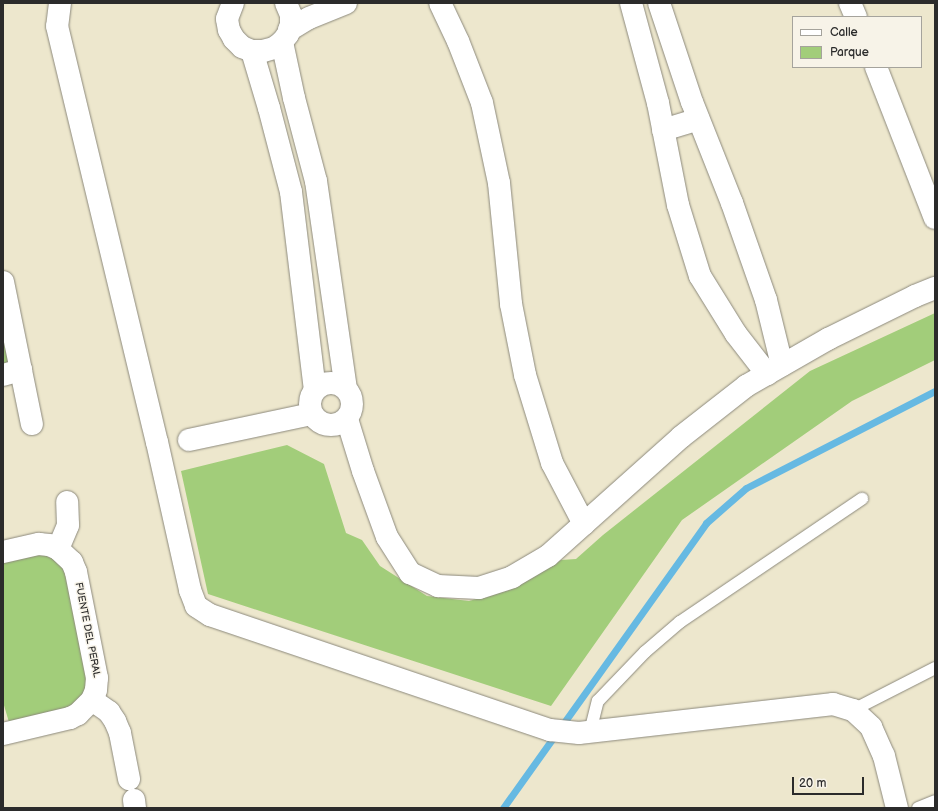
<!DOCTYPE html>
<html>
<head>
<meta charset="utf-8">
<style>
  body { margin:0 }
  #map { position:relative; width:938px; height:811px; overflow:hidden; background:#ede7cd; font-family:"Balsamiq Sans",sans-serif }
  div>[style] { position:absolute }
  .green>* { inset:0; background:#a2cd7a }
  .stream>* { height:7px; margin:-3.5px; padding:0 3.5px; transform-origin:3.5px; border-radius:3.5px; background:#66b9e2 }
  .roads { filter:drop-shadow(0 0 1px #8c897c) drop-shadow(0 0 1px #8c897c) }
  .lane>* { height:12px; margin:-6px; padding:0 6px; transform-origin:6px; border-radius:6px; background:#fff }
  .street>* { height:22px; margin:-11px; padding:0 11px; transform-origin:11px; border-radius:11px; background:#fff }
  .street>.ring { margin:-11px; padding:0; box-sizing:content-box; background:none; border:22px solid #fff; border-radius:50% }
  span { translate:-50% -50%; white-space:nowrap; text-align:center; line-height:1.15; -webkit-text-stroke:3px #f7f3e8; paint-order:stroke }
  .street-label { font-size:10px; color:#2b2b2b }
  .frame { position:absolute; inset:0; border:4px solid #2b2b2b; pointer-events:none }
  .legend { position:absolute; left:792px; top:16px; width:130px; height:52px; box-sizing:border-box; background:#f7f3e8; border:1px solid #a5a39c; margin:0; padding:5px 7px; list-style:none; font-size:12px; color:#2b2b2b }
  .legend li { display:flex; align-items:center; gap:8px; height:20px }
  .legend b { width:20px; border:1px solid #a5a39c }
  .scale { position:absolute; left:792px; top:777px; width:72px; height:18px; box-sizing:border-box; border:2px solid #2b2b2b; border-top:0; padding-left:5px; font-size:12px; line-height:14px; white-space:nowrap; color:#2b2b2b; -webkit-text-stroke:3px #f7f3e8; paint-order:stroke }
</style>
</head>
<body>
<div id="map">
  <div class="green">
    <i style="clip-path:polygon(3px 307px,16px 367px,3px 370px)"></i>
    <i style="clip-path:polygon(935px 313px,935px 360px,852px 401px,682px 520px,551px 706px,208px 594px,181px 471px,287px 445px,324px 464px,346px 533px,362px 540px,380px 566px,427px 596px,469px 601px,509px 590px,561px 560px,576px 559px,603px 535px,810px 371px)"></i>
    <i style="clip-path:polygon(35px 547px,64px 558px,94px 678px,80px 708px,11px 729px,3px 702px,3px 555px)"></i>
  </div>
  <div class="stream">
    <i style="left:503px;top:808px;width:350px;rotate:-54.5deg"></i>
    <i style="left:706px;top:523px;width:53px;rotate:-41.2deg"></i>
    <i style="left:746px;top:488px;width:212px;rotate:-27.2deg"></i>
  </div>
  <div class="roads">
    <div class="lane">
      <i style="left:853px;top:710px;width:92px;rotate:-27.1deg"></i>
      <i style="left:590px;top:732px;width:32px;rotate:-76deg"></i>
      <i style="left:598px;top:701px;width:68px;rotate:-46.2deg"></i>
      <i style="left:645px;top:652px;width:46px;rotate:-40.6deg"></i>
      <i style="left:680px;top:622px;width:220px;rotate:-34.1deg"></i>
      <i style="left:918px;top:808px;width:18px;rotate:-22deg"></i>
    </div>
    <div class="street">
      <i style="left:60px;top:3px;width:23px;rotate:97deg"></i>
      <i style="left:57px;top:26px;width:428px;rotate:76.5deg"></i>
      <i style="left:157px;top:442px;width:152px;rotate:77.4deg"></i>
      <i style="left:190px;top:590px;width:17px;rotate:69deg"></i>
      <i style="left:196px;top:606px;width:17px;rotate:33deg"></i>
      <i style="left:210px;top:615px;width:359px;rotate:18.7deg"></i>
      <i style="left:550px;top:730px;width:29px;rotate:6deg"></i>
      <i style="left:579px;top:733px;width:256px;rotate:-6.5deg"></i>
      <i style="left:833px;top:704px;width:21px;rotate:17deg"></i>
      <i style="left:853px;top:710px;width:25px;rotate:43deg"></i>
      <i style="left:871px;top:727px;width:32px;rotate:66deg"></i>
      <i style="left:884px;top:756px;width:54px;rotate:76deg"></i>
      <i style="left:233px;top:3px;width:17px;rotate:111deg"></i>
      <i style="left:227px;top:19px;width:11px;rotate:80deg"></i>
      <i style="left:229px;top:30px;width:10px;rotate:61deg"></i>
      <i style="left:234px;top:39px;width:11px;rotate:45deg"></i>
      <i style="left:242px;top:47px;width:11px;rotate:22deg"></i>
      <i style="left:252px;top:51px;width:11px"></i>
      <i style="left:263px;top:51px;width:11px;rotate:-15deg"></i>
      <i style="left:274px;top:48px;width:10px;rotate:-37deg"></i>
      <i style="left:282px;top:42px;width:10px;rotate:-53deg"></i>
      <i style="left:288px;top:34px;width:10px;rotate:-73deg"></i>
      <i style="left:291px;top:24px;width:9px;rotate:-90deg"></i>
      <i style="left:291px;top:15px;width:13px;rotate:-113deg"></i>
      <i style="left:440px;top:3px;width:42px;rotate:64.7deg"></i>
      <i style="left:458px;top:41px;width:66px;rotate:68.8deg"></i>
      <i style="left:482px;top:103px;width:82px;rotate:78deg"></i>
      <i style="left:499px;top:183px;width:122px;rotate:84.3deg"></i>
      <i style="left:511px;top:304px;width:72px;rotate:78.8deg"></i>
      <i style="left:525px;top:375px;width:92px;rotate:72.9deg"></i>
      <i style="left:552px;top:463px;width:69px;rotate:62.3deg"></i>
      <i style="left:631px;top:3px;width:104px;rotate:74.9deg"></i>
      <i style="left:658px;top:103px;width:104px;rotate:78.9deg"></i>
      <i style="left:678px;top:205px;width:74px;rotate:72.8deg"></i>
      <i style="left:700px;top:276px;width:68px;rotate:58.2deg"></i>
      <i style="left:736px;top:334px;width:51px;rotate:52.2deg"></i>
      <i style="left:659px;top:3px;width:104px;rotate:71.6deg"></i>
      <i style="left:692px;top:102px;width:109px;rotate:68.4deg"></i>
      <i style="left:732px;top:203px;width:103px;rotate:70.7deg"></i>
      <i style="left:766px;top:300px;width:67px;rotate:76.2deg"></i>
      <i style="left:850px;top:3px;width:15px;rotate:67deg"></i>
      <i style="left:289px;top:30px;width:23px;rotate:-31deg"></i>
      <i style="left:309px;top:18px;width:40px;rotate:-22deg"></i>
      <i style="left:282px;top:42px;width:57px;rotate:77.9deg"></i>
      <i style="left:294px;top:98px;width:86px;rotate:75.2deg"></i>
      <i style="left:316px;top:181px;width:210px;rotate:81.8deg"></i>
      <i style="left:252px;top:51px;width:59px;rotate:73.4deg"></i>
      <i style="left:269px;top:108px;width:87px;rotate:75.3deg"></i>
      <i style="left:291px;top:192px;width:198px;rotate:83.1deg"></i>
      <i style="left:876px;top:67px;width:162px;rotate:68.7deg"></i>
      <i style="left:663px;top:130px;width:37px;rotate:-17deg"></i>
      <i style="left:3px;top:282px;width:145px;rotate:78.5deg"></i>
      <i style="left:3px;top:375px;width:19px;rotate:-16deg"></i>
      <i class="ring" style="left:310px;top:383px;width:20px;height:20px"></i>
      <i style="left:347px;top:419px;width:54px;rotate:72.9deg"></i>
      <i style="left:363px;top:471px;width:70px;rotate:70deg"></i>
      <i style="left:387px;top:537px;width:43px;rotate:57.4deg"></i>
      <i style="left:410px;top:573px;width:31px;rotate:25deg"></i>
      <i style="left:438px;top:586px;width:41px;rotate:2.8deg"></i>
      <i style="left:479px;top:588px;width:35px;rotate:-18deg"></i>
      <i style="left:512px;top:577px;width:42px;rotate:-30.3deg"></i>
      <i style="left:548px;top:556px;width:178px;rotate:-41.8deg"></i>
      <i style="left:681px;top:437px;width:83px;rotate:-38.1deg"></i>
      <i style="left:746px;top:386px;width:95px;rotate:-29.8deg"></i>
      <i style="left:828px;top:339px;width:97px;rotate:-26.3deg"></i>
      <i style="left:915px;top:296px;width:22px;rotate:-22deg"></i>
      <i style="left:189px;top:440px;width:125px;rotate:-12deg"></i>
      <i style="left:58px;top:549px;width:26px;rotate:-67deg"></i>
      <i style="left:68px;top:525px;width:23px;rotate:-92deg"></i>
      <i style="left:3px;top:552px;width:37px;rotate:-13deg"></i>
      <i style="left:39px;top:544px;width:10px;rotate:6deg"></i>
      <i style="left:49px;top:545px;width:10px;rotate:24deg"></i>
      <i style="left:58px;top:549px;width:19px;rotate:43deg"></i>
      <i style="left:72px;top:562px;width:11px;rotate:68deg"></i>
      <i style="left:76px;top:572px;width:108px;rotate:78.8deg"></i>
      <i style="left:97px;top:678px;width:12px;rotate:95deg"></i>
      <i style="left:96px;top:690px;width:11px;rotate:112deg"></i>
      <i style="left:92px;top:700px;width:20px;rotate:135deg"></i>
      <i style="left:78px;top:714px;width:9px;rotate:153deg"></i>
      <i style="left:70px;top:718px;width:69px;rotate:166.6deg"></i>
      <i style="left:92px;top:700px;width:21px;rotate:35deg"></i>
      <i style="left:109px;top:712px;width:11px;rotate:56deg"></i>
      <i style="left:115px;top:721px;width:13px;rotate:67deg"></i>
      <i style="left:120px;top:733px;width:47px;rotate:78.9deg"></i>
      <i style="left:134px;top:800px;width:8px;rotate:83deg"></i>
    </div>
  </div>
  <div class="street-label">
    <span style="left:87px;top:630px;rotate:79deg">FUENTE DEL PERAL</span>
  </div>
  <div class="frame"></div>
  <ul class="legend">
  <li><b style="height:5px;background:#fff"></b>Calle</li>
  <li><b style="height:11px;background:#a2cd7a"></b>Parque</li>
  </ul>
  <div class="scale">20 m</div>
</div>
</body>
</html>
